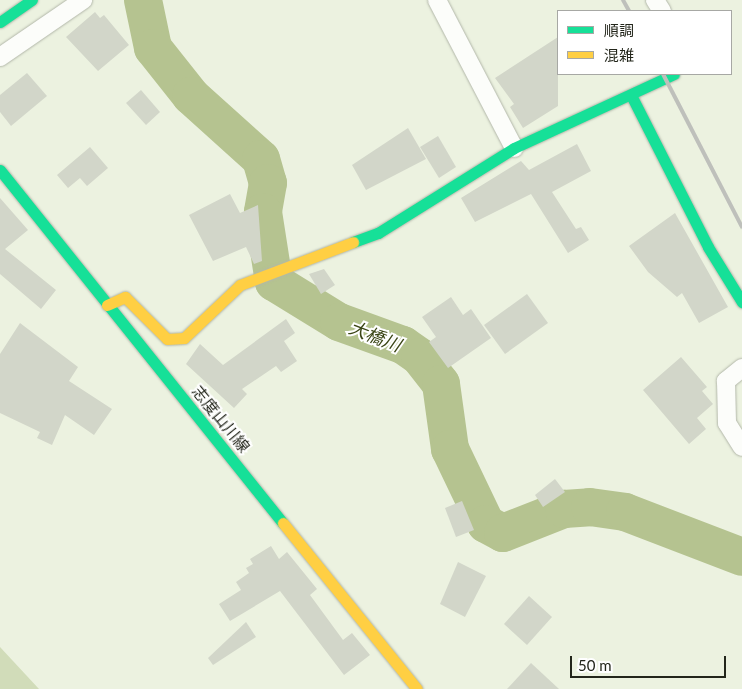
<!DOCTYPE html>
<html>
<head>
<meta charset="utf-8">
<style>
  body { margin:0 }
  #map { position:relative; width:742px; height:689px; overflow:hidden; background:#ecf2e0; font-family:Lato,"Noto Sans JP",sans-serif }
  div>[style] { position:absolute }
  .green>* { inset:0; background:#d1dcb9 }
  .river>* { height:38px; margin:-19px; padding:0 19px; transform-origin:19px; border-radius:19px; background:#b5c390 }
  .building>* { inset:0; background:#d2d6c9 }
  .roads { filter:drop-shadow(0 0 1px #b2b7a9) drop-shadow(0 0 1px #b2b7a9) }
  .street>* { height:18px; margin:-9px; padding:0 9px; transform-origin:9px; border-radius:9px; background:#fcfdfa }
  .fast>* { height:11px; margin:-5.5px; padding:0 5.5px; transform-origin:5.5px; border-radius:5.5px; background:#16e098 }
  .slow>* { height:11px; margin:-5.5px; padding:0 5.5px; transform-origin:5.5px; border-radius:5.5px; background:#ffcf43 }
  .rail>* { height:4px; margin:-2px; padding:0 2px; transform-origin:2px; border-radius:2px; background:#bec0bb }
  span { translate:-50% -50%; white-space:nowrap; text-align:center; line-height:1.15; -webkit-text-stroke:4px #fff; paint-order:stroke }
  .street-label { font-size:16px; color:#23261b }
  .water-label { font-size:18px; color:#3a4515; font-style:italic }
  .legend { position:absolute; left:557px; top:10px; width:175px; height:65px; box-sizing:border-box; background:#fff; border:1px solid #a7a8a4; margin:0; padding:6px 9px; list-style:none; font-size:15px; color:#23261b }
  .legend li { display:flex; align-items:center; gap:10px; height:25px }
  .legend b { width:25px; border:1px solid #a7a8a4 }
  .scale { position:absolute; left:570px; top:656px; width:156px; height:22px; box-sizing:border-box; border:2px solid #23261b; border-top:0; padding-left:6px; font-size:15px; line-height:18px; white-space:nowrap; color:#23261b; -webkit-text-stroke:4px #fff; paint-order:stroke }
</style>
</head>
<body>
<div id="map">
  <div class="green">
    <i style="clip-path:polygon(0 647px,39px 689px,0 689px)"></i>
  </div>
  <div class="river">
    <i style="left:143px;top:0;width:49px;rotate:78.2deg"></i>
    <i style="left:153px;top:48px;width:61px;rotate:51.6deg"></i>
    <i style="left:191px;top:96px;width:94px;rotate:42deg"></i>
    <i style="left:261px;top:159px;width:25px;rotate:74deg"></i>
    <i style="left:268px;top:183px;width:29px;rotate:100deg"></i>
    <i style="left:263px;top:212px;width:71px;rotate:81.1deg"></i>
    <i style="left:274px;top:282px;width:76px;rotate:31.6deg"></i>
    <i style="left:339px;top:322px;width:68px;rotate:19.8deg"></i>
    <i style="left:403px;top:345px;width:21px;rotate:35deg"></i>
    <i style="left:420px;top:357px;width:34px;rotate:52deg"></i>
    <i style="left:441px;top:384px;width:66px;rotate:82.1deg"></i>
    <i style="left:450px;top:449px;width:83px;rotate:64.4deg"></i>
    <i style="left:486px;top:524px;width:19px;rotate:28deg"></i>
    <i style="left:503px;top:533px;width:66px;rotate:-21.5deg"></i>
    <i style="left:564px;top:509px;width:26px;rotate:-4deg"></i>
    <i style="left:590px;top:507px;width:35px;rotate:8deg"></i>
    <i style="left:625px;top:512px;width:125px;rotate:21deg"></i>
  </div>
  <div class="building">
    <i style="clip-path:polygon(95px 12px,100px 18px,104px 15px,129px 45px,98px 71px,66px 37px)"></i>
    <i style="clip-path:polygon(558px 37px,558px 106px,523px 128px,510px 107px,514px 104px,495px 78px)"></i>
    <i style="clip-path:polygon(27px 73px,47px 96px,11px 126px,0 112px,0 95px)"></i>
    <i style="clip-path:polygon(141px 90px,160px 112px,146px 125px,126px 103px)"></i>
    <i style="clip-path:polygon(408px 128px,426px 159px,366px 190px,352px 165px)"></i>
    <i style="clip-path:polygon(438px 136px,456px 167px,439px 178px,420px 147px)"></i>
    <i style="clip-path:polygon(577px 144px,591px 171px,552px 192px,576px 229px,581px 227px,589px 240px,568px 253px,531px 194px,475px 222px,461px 198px,521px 161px,529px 170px)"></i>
    <i style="clip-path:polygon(90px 147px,108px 168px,87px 186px,80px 178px,68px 188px,57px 175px)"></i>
    <i style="clip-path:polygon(230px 194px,240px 213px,258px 205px,262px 261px,254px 264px,246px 247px,213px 261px,189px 215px)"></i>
    <i style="clip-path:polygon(0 198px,28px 230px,5px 249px,56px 290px,41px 309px,0 274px)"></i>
    <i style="clip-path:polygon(675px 213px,728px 307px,699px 323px,682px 293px,677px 297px,648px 272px,629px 246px)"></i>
    <i style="clip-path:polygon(324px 269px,335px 285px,321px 294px,309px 274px)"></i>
    <i style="clip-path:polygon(527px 294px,548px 323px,505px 354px,484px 325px)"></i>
    <i style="clip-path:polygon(451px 297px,463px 315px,471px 309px,491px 338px,448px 368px,429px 342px,436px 337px,422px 317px)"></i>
    <i style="clip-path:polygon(286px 319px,295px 333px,284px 341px,297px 361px,281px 372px,276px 366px,242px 389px,247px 394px,234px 408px,186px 364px,200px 344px,223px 365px)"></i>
    <i style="clip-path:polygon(20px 323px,78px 367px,69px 381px,112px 409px,94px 435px,65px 415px,52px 445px,37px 438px,40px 432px,0 413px,0 354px)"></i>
    <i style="clip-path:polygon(681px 357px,707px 387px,702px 391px,713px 404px,697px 418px,706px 429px,689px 444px,643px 390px)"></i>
    <i style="clip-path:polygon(555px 479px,565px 492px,543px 507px,535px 495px)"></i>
    <i style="clip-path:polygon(462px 501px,474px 530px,456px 537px,445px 508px)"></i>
    <i style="clip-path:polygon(271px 546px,279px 559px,287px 552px,317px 589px,310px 595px,343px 640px,352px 633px,370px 655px,344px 675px,280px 591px,230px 621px,219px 604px,241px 590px,236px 582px,249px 573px,246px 568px,253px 564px,250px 559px)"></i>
    <i style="clip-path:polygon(458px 562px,486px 576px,465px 617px,440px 604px)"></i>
    <i style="clip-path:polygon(529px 596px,552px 617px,527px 645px,504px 624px)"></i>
    <i style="clip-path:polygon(246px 622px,256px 637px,213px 665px,208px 658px)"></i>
    <i style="clip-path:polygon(531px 663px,559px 689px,507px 689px)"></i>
  </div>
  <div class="roads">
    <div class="street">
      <i style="left:437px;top:0;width:167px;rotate:62.5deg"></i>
      <i style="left:655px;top:0;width:13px;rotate:58deg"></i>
      <i style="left:0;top:57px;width:101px;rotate:-34.5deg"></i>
      <i style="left:742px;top:368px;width:21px;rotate:141deg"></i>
      <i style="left:726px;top:381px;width:42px;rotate:88.6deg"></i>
      <i style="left:727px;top:423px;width:28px;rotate:58deg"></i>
    </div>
    <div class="fast">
      <i style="left:0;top:22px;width:39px;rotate:-35deg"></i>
      <i style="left:632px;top:97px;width:168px;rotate:63.1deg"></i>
      <i style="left:708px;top:247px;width:65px;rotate:58.3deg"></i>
      <i style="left:0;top:170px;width:452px;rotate:51.3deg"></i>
      <i style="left:353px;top:242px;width:27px;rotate:-20deg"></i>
      <i style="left:378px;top:233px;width:160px;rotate:-32deg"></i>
      <i style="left:514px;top:148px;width:176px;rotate:-24.8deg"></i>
    </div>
    <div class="slow">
      <i style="left:107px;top:305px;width:20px;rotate:-24deg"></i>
      <i style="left:125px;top:297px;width:59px;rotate:45deg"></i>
      <i style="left:167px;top:339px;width:17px;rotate:-3deg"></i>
      <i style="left:184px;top:338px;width:77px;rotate:-43.4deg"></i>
      <i style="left:240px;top:285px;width:121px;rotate:-20.8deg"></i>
      <i style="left:283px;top:523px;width:213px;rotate:51.1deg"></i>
    </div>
  </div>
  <div class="rail">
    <i style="left:623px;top:0;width:13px;rotate:61deg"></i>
    <i style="left:663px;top:74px;width:172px;rotate:62.7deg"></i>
  </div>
  <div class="street-label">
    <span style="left:221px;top:419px;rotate:51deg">志度山川線</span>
  </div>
  <div class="water-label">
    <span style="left:375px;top:336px;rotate:21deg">大橋川</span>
  </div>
  <ul class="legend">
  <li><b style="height:6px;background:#16e098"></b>順調</li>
  <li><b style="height:6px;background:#ffcf43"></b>混雑</li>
  </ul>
  <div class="scale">50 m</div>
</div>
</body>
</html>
